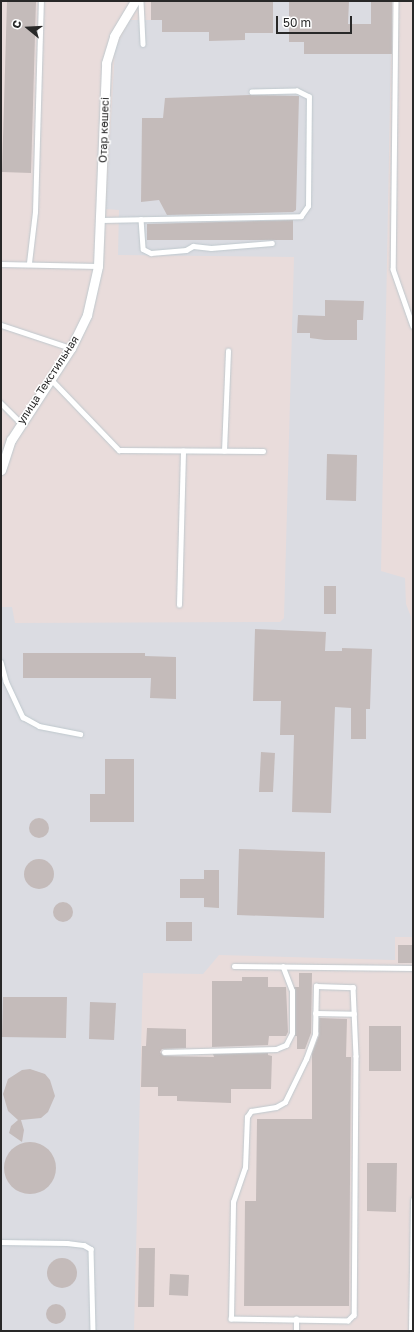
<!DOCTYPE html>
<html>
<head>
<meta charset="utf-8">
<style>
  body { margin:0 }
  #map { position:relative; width:414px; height:1332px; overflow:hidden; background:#e9dcdb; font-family:"Golos Text",sans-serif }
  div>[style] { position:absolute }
  .industrial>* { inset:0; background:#dbdce2 }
  .building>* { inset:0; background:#c4bbba }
  .round { border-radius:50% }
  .roads { filter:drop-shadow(0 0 1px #bfc8cd) drop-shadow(0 0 1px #bfc8cd) }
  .lane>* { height:4.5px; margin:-2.25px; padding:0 2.25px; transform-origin:2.25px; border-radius:2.25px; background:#fff }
  .street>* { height:9px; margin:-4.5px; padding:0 4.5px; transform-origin:4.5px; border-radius:4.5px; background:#fff }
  span { translate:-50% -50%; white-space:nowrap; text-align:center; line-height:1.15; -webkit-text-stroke:3px #fff; paint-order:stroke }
  .street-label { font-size:11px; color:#282828 }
  .frame { position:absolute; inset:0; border:2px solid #282828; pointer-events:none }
  .north { position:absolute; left:8px; top:8px; width:40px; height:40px; -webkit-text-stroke:3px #fff; paint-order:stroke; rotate:288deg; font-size:11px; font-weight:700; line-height:16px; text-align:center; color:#282828 }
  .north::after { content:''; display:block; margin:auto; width:14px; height:18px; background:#282828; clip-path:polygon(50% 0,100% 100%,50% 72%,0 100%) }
  .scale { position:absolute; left:276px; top:16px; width:76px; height:18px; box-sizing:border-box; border:2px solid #282828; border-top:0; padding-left:5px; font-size:12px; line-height:14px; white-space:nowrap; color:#282828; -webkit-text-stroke:3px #fff; paint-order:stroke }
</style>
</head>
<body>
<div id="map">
  <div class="industrial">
    <i style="clip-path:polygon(151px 1px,392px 1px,381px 571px,405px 578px,406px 604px,411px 617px,412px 937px,395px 937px,395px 960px,219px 955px,203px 974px,143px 973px,134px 1331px,1px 1331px,1px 607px,12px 607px,15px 623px,280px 622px,284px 618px,294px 257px,118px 255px,119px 210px,106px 209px,115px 49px,130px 20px,151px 20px)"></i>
  </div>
  <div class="building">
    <i style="clip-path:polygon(7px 1px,36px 1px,31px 173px,2px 172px)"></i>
    <i style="clip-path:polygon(151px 1px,273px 1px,273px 33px,245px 33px,245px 40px,209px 41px,209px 32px,162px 32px,162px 20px,151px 20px)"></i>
    <i style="clip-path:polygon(289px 1px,349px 1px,348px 24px,371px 24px,371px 1px,392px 1px,392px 54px,304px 54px,304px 42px,289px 42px)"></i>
    <i style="clip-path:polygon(250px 95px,299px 96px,296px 210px,293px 212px,167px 215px,159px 200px,141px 202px,142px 118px,163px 118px,165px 98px)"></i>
    <i style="clip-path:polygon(293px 220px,293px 240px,147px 240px,147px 224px)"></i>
    <i style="clip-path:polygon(325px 300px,364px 301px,363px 320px,357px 320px,357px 340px,325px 340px,310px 338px,310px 333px,297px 333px,298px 315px,325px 316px)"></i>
    <i style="clip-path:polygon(327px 454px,357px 455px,356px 501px,326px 500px)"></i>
    <i style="clip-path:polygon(324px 586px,336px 586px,336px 614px,324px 614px)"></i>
    <i style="clip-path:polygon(255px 629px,326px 632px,325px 651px,342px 651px,342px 648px,372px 649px,370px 709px,366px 709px,366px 739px,351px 739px,351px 708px,335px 707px,331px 813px,292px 812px,294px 735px,280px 735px,281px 701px,253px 701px)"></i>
    <i style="clip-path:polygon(23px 653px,145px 653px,145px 656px,176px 657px,176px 699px,150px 698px,151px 678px,23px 678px)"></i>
    <i style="clip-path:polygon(261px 752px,275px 753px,273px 792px,259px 792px)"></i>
    <i style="clip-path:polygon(105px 759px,134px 759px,134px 822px,90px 822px,90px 794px,105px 794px)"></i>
    <i class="round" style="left:29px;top:818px;width:20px;height:20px"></i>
    <i style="clip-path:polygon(239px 849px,325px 852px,324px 918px,237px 915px)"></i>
    <i class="round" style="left:24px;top:859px;width:30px;height:30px"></i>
    <i style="clip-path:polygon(204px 870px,219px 870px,219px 908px,204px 907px,204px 898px,180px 898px,180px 879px,204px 879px)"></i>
    <i class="round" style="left:53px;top:902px;width:20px;height:20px"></i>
    <i style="clip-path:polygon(166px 922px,192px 922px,192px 941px,166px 941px)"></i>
    <i style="clip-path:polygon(398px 945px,413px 945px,413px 963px,398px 963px)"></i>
    <i style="clip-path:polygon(299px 973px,312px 973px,311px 1033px,305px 1049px,297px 1049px,297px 1036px,295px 1036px,294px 987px,299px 987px)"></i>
    <i style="clip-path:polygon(242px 977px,268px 977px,268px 987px,286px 987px,288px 1032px,286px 1036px,269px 1036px,268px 1045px,212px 1047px,212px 981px,242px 981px)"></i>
    <i style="clip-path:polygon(3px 997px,67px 997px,66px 1038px,2px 1037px)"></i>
    <i style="clip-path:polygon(90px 1002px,116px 1003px,114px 1040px,89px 1039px)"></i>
    <i style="clip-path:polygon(319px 1018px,347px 1019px,346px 1057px,351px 1057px,349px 1306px,244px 1306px,245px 1201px,256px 1201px,257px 1119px,312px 1119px,312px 1053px,319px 1035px)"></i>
    <i style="clip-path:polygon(369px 1026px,401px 1026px,401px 1071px,369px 1071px)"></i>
    <i style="clip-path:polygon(147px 1028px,186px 1029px,186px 1048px,162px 1049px,160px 1052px,164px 1056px,214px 1057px,213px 1054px,268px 1053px,268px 1055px,272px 1056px,271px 1089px,231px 1089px,231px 1103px,177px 1101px,177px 1096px,158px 1096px,158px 1087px,141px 1087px,142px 1046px,146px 1046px)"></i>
    <i style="clip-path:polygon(30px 1069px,45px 1074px,50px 1080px,55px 1096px,48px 1112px,41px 1118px,21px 1120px,24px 1130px,22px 1142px,9px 1133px,11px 1126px,18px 1120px,8px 1111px,3px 1094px,8px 1079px,22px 1070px)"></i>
    <i class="round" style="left:4px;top:1142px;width:52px;height:52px"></i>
    <i style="clip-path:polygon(367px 1163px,397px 1163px,396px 1212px,367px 1211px)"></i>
    <i style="clip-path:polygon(139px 1248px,155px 1248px,154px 1307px,138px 1307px)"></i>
    <i class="round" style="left:47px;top:1258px;width:30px;height:30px"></i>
    <i style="clip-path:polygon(170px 1274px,189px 1275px,188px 1296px,169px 1295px)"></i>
    <i class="round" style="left:46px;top:1304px;width:20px;height:20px"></i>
  </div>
  <div class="roads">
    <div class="lane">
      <i style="left:141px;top:1px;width:43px;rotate:87.3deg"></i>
      <i style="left:396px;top:1px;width:268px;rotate:90.6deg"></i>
      <i style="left:393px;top:269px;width:60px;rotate:70.7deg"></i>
      <i style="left:141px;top:219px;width:30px;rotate:86deg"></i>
      <i style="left:143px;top:249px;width:9px;rotate:27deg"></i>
      <i style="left:151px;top:253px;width:35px;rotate:-5deg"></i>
      <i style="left:186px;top:250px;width:8px;rotate:-30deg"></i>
      <i style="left:193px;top:246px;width:18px;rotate:6deg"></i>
      <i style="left:211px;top:248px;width:61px;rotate:-4.7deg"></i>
      <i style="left:101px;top:220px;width:200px;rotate:-1.1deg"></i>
      <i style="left:301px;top:216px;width:12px;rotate:-55deg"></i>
      <i style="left:308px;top:206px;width:109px;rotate:-89.5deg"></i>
      <i style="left:309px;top:97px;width:13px;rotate:-153deg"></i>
      <i style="left:297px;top:91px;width:45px;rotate:178.7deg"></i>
      <i style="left:29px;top:263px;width:51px;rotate:-83.3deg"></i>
      <i style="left:35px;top:212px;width:211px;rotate:-88.4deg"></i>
      <i style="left:1px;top:264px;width:97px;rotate:1.2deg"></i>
      <i style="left:1px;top:325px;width:74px;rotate:18.2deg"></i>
      <i style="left:50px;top:378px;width:100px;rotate:46.2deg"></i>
      <i style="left:119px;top:450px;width:144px;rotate:0.4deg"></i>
      <i style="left:1px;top:403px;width:27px;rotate:45deg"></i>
      <i style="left:224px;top:451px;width:100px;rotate:-87.7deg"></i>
      <i style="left:179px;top:605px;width:154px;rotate:-88.5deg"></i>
      <i style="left:1px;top:662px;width:20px;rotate:75deg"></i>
      <i style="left:6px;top:681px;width:40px;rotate:65deg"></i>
      <i style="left:23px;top:717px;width:18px;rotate:29deg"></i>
      <i style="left:39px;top:726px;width:42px;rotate:11deg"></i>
      <i style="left:234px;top:966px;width:179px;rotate:0.6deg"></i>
      <i style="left:316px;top:986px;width:37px;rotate:2deg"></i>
      <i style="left:353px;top:987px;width:69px;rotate:87.5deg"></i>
      <i style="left:356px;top:1056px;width:259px;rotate:90.4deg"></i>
      <i style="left:354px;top:1315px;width:8px;rotate:135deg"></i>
      <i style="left:348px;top:1321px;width:117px;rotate:-179deg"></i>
      <i style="left:231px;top:1319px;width:117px;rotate:-89deg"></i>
      <i style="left:233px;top:1202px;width:36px;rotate:-71deg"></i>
      <i style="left:245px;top:1168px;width:51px;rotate:-87.8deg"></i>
      <i style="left:247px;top:1117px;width:7px;rotate:-56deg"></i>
      <i style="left:251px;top:1111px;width:25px;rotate:-9deg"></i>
      <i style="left:276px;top:1107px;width:10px;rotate:-29deg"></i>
      <i style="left:285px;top:1102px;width:48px;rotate:-64deg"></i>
      <i style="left:306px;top:1059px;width:27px;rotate:-70deg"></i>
      <i style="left:315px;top:1034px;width:48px;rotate:-88.8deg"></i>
      <i style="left:315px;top:1013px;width:39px;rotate:1deg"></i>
      <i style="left:164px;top:1052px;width:112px;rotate:-1.5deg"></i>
      <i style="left:276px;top:1049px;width:11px;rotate:-22deg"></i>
      <i style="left:286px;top:1045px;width:13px;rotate:-63deg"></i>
      <i style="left:292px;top:1033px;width:42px;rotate:-90deg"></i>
      <i style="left:292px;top:991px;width:26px;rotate:-111deg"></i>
      <i style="left:1px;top:1242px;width:66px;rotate:0.9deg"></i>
      <i style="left:67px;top:1243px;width:17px;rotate:7deg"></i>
      <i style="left:84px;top:1245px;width:8px;rotate:30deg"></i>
      <i style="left:91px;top:1249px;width:82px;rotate:88.6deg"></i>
      <i style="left:296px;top:1331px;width:12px;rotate:-90deg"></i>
      <i style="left:411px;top:1331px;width:131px;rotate:-89.1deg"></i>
    </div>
    <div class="street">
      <i style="left:1px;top:470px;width:32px;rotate:-72deg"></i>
      <i style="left:11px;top:440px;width:110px;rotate:-56.9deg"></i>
      <i style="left:71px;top:348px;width:37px;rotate:-64deg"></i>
      <i style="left:87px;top:315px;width:50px;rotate:-77.3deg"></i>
      <i style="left:98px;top:266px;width:203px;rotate:-87.7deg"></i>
      <i style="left:106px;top:63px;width:28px;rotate:-73deg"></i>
      <i style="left:114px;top:36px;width:41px;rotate:-59deg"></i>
    </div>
  </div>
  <div class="street-label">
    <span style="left:104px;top:130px;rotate:-88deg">Отар көшесі</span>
    <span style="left:48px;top:380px;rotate:-57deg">улица Текстильная</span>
  </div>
  <div class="frame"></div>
  <div class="north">С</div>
  <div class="scale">50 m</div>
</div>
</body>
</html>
